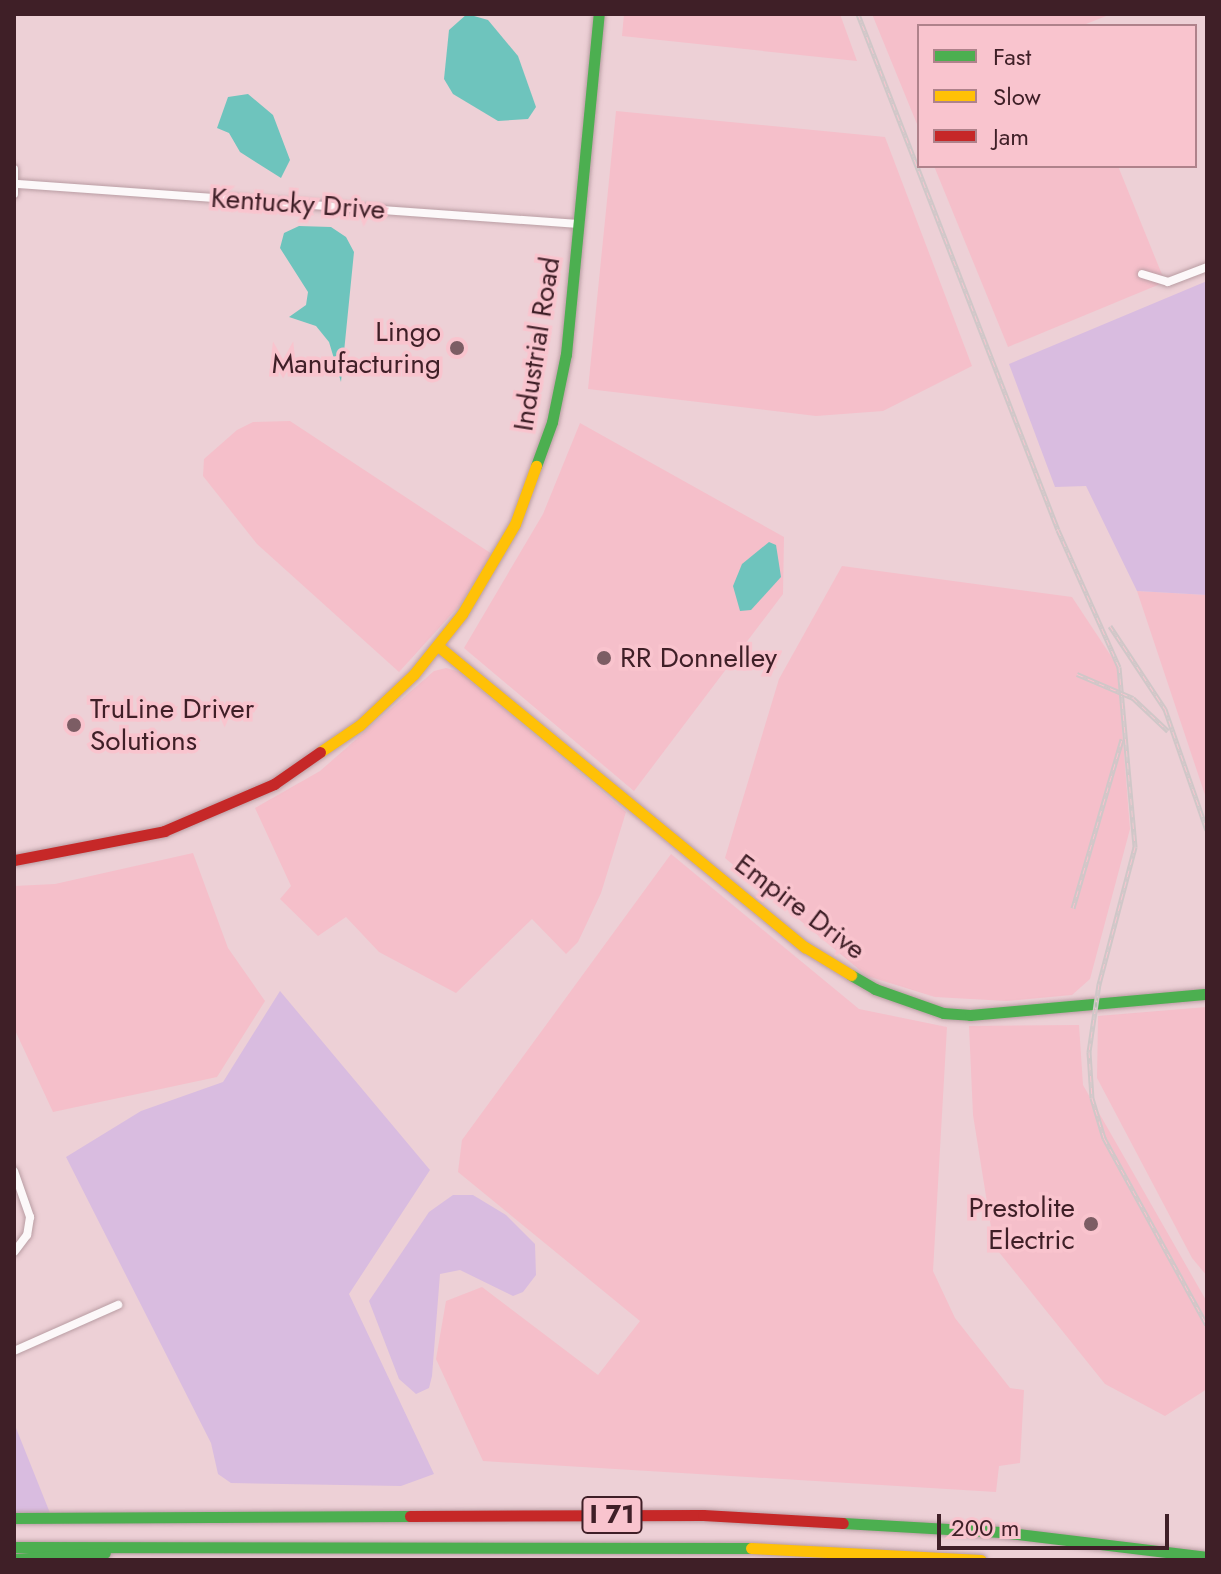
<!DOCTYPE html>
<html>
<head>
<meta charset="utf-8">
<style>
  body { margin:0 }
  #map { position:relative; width:1221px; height:1574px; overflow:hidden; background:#edd0d6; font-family:Jost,sans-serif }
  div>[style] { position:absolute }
  .built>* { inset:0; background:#f5bfca }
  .green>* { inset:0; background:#d9bce0 }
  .water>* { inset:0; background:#6ec4bd }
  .roads { filter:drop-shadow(0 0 2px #b99da3) drop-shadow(0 0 2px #b99da3) }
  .street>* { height:8px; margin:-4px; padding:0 4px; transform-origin:4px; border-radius:4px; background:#fcf8f9 }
  .fast>* { height:11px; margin:-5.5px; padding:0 5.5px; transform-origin:5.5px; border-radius:5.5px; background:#4caf50 }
  .slow>* { height:11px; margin:-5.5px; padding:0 5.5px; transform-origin:5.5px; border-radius:5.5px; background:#ffc107 }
  .jam>* { height:11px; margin:-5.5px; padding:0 5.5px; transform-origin:5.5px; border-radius:5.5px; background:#c62828 }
  .rail>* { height:5px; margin-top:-2.5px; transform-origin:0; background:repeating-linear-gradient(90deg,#f9c4ce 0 6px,#d0c7c8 0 12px); box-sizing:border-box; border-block:2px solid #d0c7c8 }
  .dots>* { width:22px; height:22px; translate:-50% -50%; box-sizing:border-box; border:4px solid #f9c4ce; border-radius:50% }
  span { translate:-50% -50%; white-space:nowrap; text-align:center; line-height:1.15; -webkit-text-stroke:7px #f9c4ce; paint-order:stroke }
  .shield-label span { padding:2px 6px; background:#f9c4ce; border:2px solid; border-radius:6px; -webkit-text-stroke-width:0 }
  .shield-label { font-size:26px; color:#3f1f27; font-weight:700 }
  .street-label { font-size:28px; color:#3f1f27 }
  .poi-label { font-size:28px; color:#3f1f27 }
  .right { translate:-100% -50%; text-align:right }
  .left { translate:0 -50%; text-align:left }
  .frame { position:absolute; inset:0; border:16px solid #3f1f27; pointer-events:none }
  .legend { position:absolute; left:917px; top:24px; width:280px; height:144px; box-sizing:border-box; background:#f9c4ce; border:2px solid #af828b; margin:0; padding:10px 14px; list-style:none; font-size:24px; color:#3f1f27 }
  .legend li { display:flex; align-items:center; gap:16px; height:40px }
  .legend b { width:40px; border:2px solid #af828b }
  .scale { position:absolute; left:937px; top:1514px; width:232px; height:36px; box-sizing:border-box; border:4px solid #3f1f27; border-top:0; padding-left:10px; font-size:24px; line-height:28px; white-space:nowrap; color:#3f1f27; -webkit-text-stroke:6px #f9c4ce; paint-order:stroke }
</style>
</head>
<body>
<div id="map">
  <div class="built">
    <i style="clip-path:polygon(624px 14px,840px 14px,857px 61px,622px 36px)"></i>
    <i style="clip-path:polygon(872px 14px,1111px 14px,1081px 26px,919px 26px,919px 129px)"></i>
    <i style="clip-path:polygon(616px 111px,885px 137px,972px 366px,883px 411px,816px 416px,588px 389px)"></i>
    <i style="clip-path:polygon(934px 166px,1118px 166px,1165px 282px,1008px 347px)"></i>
    <i style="clip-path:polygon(290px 421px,492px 554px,460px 605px,399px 672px,257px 544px,203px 476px,204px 459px,237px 430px,253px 422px)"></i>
    <i style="clip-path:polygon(580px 423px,784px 537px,783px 594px,634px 791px,464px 648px,543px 514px)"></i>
    <i style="clip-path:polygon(842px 566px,1072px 597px,1117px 665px,1130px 829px,1090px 979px,1072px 995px,1007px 1001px,935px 997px,867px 976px,725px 858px,779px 679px)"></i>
    <i style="clip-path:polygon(1137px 591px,1207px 595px,1207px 801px)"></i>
    <i style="clip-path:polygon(446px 668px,460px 672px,626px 812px,601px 893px,578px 942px,566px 954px,532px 919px,456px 993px,379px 952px,346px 917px,318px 936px,280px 899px,291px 886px,255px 808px,320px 771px,434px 671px)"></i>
    <i style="clip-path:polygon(193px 853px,228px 948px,265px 1001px,217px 1077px,53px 1112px,14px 1028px,14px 886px,55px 884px)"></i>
    <i style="clip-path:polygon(671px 854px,859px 1009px,947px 1027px,933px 1271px,955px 1318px,1010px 1388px,1024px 1390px,1020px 1463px,999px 1466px,996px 1492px,483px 1461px,436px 1359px,446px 1301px,482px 1287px,598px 1375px,640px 1321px,458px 1172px,462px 1140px)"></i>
    <i style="clip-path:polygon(1207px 1007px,1207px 1276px,1192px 1258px,1097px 1078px,1098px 1016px)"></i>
    <i style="clip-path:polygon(1079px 1025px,1083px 1085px,1207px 1302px,1207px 1389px,1165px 1416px,1105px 1384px,994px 1246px,973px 1115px,969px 1026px)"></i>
  </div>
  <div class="green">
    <i style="clip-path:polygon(1207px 281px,1207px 595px,1137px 591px,1086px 486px,1055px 487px,1009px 364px)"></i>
    <i style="clip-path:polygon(280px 991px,430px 1170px,349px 1294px,434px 1474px,401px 1486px,231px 1483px,218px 1474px,211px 1443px,66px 1157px,141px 1111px,223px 1082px)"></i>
    <i style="clip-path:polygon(453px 1195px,473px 1195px,506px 1215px,535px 1244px,536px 1275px,523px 1292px,513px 1296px,460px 1270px,440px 1274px,432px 1376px,429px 1388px,416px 1394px,399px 1379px,369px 1301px,429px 1212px)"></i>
    <i style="clip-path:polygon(14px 1423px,52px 1518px,14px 1518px)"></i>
  </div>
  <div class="water">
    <i style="clip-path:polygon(467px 14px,488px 20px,518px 56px,536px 107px,528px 119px,498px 121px,453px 94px,444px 79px,449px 30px)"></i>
    <i style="clip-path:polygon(248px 94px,273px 115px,290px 160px,281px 178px,240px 152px,229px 133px,217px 128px,228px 97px)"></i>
    <i style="clip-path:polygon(299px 226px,331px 227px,346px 237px,354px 252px,341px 382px,329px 342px,316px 326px,289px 317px,306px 305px,308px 292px,280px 248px,284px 233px)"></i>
    <i style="clip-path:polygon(769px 542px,776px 545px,781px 577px,751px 610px,740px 611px,733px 586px,742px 564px)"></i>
  </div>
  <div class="roads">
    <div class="street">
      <i style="left:14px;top:169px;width:25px;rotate:90deg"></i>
      <i style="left:18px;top:184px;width:562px;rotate:4.08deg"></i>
      <i style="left:1142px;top:274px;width:27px;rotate:17deg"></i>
      <i style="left:1168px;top:282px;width:42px;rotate:-21deg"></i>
      <i style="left:14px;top:1171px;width:49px;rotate:70.8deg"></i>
      <i style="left:30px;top:1217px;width:18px;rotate:99deg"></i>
      <i style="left:27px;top:1235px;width:21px;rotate:127deg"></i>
      <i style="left:14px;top:1351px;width:114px;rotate:-23.9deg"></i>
    </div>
    <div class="fast">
      <i style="left:536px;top:466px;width:47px;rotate:-70deg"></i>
      <i style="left:552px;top:422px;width:69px;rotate:-78.4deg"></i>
      <i style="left:566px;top:354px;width:342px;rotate:-84.5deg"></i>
      <i style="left:851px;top:975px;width:28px;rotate:30deg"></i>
      <i style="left:875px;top:989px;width:72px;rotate:19.4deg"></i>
      <i style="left:943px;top:1013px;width:27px;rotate:4deg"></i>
      <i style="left:970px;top:1015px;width:238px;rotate:-5.1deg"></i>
      <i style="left:14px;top:1518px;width:396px;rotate:-0.3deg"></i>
      <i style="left:843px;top:1523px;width:158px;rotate:3.3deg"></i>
      <i style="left:1001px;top:1532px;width:208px;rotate:6.9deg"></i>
      <i style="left:14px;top:1547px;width:737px;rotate:0.08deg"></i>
      <i style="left:14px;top:1559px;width:91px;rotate:-3.8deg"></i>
    </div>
    <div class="slow">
      <i style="left:438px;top:646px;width:475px;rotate:39.4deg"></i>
      <i style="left:805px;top:947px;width:54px;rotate:31.3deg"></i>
      <i style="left:320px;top:752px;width:48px;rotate:-34deg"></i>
      <i style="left:360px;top:725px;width:74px;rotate:-43.4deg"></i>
      <i style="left:414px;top:674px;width:77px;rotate:-51.3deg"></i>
      <i style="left:462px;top:614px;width:104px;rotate:-59.5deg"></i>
      <i style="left:515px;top:524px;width:62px;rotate:-70.1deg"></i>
      <i style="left:751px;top:1548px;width:230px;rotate:3deg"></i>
    </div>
    <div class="jam">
      <i style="left:14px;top:860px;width:153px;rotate:-10.9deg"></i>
      <i style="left:164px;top:831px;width:120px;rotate:-23.1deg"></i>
      <i style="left:274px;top:784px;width:56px;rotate:-34.8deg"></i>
      <i style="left:410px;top:1516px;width:293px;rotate:-0.2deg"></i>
      <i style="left:703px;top:1515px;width:140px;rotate:3.3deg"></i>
    </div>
  </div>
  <div class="rail">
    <i style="left:858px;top:14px;width:553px;rotate:68.81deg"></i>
    <i style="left:1058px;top:530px;width:150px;rotate:66deg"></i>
    <i style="left:1119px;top:667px;width:181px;rotate:84.9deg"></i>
    <i style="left:1135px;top:847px;width:142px;rotate:104.7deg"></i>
    <i style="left:1099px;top:984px;width:69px;rotate:98.4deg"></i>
    <i style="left:1089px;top:1052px;width:46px;rotate:86.3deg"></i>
    <i style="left:1092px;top:1098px;width:42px;rotate:73.3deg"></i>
    <i style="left:1104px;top:1138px;width:213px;rotate:61.2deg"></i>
    <i style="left:1110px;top:626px;width:100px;rotate:56.5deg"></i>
    <i style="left:1165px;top:709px;width:128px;rotate:70.9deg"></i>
    <i style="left:1077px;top:674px;width:61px;rotate:23.2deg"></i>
    <i style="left:1133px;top:698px;width:48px;rotate:43.3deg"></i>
    <i style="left:1073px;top:908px;width:176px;rotate:-73.8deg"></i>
  </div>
  <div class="dots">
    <i style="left:457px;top:348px;background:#7c5d64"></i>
    <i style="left:604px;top:658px;background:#7c5d64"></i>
    <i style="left:74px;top:725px;background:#7c5d64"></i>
    <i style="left:1091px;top:1224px;background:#7c5d64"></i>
  </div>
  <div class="shield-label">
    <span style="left:612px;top:1515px">I 71</span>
  </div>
  <div class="street-label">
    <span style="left:298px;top:204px;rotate:4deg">Kentucky Drive</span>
    <span style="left:537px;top:344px;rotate:-81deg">Industrial Road</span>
    <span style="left:800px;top:907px;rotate:37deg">Empire Drive</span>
  </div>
  <div class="poi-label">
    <span class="right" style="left:441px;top:348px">Lingo<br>Manufacturing</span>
    <span class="left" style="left:620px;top:658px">RR Donnelley</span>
    <span class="left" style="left:90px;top:725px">TruLine Driver<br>Solutions</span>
    <span class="right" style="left:1075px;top:1224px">Prestolite<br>Electric</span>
  </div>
  <div class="frame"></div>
  <ul class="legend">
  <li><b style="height:10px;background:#4caf50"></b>Fast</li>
  <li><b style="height:10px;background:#ffc107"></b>Slow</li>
  <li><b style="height:10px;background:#c62828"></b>Jam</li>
  </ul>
  <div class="scale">200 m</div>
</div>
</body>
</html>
